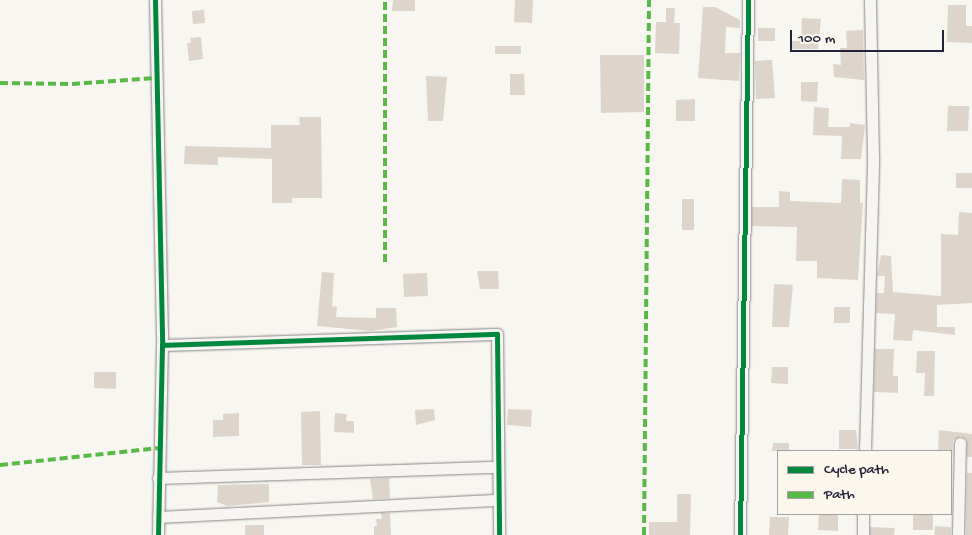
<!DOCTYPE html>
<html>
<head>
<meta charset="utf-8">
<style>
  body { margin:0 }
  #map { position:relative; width:972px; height:535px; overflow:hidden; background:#f8f6f0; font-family:"Gochi Hand",sans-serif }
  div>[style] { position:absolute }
  .building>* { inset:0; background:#ddd4cb }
  .roads { filter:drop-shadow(0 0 1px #878688) drop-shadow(0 0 1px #878688) }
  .minor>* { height:11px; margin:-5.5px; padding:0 5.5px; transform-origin:5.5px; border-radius:5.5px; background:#f6f5f1 }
  .quiet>* { height:4px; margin-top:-2px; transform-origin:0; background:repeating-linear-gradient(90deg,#58b947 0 8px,transparent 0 12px) }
  .cycleway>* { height:5px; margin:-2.5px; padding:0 2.5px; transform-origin:2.5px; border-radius:2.5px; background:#00873e }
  span { translate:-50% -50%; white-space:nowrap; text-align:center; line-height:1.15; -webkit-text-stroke:4px #fbf7ec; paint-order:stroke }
  .legend { position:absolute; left:777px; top:450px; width:175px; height:65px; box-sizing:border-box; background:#fbf7ec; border:1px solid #a4a2a5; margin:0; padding:6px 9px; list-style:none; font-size:15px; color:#22223b }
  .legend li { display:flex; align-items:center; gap:10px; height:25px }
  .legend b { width:25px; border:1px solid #a4a2a5 }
  .scale { position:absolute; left:790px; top:30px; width:154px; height:22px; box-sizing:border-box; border:2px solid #22223b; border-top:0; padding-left:6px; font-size:15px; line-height:18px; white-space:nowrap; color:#22223b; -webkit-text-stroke:4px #fbf7ec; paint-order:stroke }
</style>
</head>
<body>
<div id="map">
  <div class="building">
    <i style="clip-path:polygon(393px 0,415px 0,415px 11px,392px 11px)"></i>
    <i style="clip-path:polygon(515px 0,533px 0,532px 23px,514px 22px)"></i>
    <i style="clip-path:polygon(948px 5px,966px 5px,966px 26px,972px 26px,972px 43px,947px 42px)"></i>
    <i style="clip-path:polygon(703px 7px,715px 7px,740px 20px,740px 28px,726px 27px,725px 53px,740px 53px,739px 81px,698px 78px)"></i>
    <i style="clip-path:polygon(666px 8px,675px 8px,674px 23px,680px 23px,679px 54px,655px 53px,656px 22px,666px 22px)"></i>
    <i style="clip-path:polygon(204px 10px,205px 23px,193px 24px,192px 11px)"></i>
    <i style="clip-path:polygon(802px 18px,821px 19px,818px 49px,790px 49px,790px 41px,801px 41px)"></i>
    <i style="clip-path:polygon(758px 28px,775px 28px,775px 41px,758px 41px)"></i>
    <i style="clip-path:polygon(863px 30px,864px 80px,834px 77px,833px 64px,841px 65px,840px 48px,847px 48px,846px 31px)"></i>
    <i style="clip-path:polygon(201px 37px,203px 59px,189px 61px,187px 43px,191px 43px,190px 38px)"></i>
    <i style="clip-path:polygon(495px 46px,521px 46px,521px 54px,495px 54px)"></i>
    <i style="clip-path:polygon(600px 55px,644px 55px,644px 112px,601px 113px)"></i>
    <i style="clip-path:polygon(772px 60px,775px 98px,756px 99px,755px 61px)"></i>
    <i style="clip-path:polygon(510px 74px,524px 74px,525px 95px,510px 95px)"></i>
    <i style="clip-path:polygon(426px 76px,447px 77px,443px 121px,428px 121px)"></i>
    <i style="clip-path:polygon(801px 82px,818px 82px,817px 102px,801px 101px)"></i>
    <i style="clip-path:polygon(695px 99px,695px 121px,676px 121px,676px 100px)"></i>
    <i style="clip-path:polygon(948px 106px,969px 106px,968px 131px,947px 131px)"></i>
    <i style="clip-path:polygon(814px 107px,829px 108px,828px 127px,850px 127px,850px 123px,865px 125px,861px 159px,841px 159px,842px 136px,813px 135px)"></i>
    <i style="clip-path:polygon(299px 117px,321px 117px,322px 198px,292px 198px,292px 203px,272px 203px,272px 159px,218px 157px,218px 165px,184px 164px,185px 146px,271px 148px,271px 125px,300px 125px)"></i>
    <i style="clip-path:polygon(956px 173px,972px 173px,972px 188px,956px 188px)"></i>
    <i style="clip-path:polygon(842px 179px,860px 180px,860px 203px,863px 203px,858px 280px,817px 278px,817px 261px,796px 261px,797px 227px,752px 226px,752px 207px,779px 207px,779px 191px,790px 192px,790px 201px,841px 203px)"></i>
    <i style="clip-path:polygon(682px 199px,694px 199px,694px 230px,682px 230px)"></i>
    <i style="clip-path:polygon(959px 212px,972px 213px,972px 303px,937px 305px,937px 327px,955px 327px,955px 335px,913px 330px,912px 341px,893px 340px,895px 314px,876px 313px,877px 293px,884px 293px,885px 276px,877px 276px,881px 255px,891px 256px,893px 292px,941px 296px,941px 234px,958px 235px)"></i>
    <i style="clip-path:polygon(477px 271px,498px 271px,499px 289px,480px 289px)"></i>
    <i style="clip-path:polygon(322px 272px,334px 273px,332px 306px,337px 307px,336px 317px,376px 318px,376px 308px,396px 308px,397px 327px,371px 331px,317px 326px)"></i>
    <i style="clip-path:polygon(427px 273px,428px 296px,404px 297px,403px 274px)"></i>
    <i style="clip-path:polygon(774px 284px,793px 285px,789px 327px,772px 327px)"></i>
    <i style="clip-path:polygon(834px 307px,850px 307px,850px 323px,834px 323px)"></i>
    <i style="clip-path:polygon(875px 349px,894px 349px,893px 376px,898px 376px,898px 393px,874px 392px)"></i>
    <i style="clip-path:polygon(917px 351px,935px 351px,934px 396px,924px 396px,925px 373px,916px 373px)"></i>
    <i style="clip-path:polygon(772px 367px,788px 367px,788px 384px,771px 383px)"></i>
    <i style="clip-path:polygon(94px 372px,116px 372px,116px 389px,94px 388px)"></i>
    <i style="clip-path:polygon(434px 409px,435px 420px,416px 425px,415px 410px)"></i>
    <i style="clip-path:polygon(508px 409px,532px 410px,531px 427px,507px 425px)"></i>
    <i style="clip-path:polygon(320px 411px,321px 465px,302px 465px,301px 412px)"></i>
    <i style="clip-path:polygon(239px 413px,239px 436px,213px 437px,213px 420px,223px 420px,223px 414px)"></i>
    <i style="clip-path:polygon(335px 413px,347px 414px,346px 421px,354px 421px,354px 433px,334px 432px)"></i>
    <i style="clip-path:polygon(839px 430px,856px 430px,858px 449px,839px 449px)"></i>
    <i style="clip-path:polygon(939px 430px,972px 434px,972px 457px,967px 457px,967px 440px,961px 436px,953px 440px,952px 457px,951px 451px,938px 451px)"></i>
    <i style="clip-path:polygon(773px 443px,789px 443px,789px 451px,772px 451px)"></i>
    <i style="clip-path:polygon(967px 473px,972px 473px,972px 535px,966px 535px)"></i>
    <i style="clip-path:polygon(389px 478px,390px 498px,373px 499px,370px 479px)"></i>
    <i style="clip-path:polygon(269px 484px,269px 502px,227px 506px,217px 502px,218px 485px)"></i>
    <i style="clip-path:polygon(677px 494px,691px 494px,690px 535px,649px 535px,649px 522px,677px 522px)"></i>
    <i style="clip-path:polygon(381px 513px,390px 513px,391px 535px,374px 535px,374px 526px,377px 526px,376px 519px,382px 519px)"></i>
    <i style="clip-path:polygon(819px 514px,838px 514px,838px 531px,818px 530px)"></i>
    <i style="clip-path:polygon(913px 514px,933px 514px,933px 530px,913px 530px)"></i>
    <i style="clip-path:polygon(770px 517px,789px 517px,788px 535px,769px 535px)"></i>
    <i style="clip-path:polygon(245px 525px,264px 525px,264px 535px,245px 535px)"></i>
    <i style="clip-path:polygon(935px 526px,951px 527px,951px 535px,934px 535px)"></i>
    <i style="clip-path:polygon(870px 527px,895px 528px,894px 535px,870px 535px)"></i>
  </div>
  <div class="roads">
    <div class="minor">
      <i style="left:155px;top:0;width:345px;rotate:88.8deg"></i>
      <i style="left:162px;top:345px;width:190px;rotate:91.2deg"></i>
      <i style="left:162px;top:345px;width:335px;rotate:-1.9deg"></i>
      <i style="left:497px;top:334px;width:201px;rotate:89.4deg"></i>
      <i style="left:865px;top:451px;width:293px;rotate:-88.4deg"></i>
      <i style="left:873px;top:158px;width:158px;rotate:-91.1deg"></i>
      <i style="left:158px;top:478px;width:339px;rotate:-1.9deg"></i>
      <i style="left:158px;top:517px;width:341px;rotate:-2.9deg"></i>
      <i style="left:740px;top:535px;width:535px;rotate:-89.14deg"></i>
      <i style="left:863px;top:535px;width:21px;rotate:-90deg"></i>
      <i style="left:958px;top:535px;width:92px;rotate:-88.8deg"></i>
    </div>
  </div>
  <div class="quiet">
    <i style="left:0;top:83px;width:72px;rotate:0.8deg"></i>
    <i style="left:72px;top:84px;width:83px;rotate:-4.1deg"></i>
    <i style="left:385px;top:262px;width:262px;rotate:-90deg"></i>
    <i style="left:0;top:465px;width:160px;rotate:-6.1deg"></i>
    <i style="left:644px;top:535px;width:535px;rotate:-89.46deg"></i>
  </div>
  <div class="cycleway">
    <i style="left:155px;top:0;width:345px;rotate:88.8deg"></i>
    <i style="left:162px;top:345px;width:190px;rotate:91.2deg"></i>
    <i style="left:162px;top:345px;width:335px;rotate:-1.9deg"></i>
    <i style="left:497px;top:334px;width:201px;rotate:89.4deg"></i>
    <i style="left:740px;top:535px;width:535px;rotate:-89.14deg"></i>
  </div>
  <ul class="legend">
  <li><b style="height:6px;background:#00873e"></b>Cycle path</li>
  <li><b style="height:6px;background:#58b947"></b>Path</li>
  </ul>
  <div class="scale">100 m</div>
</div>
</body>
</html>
